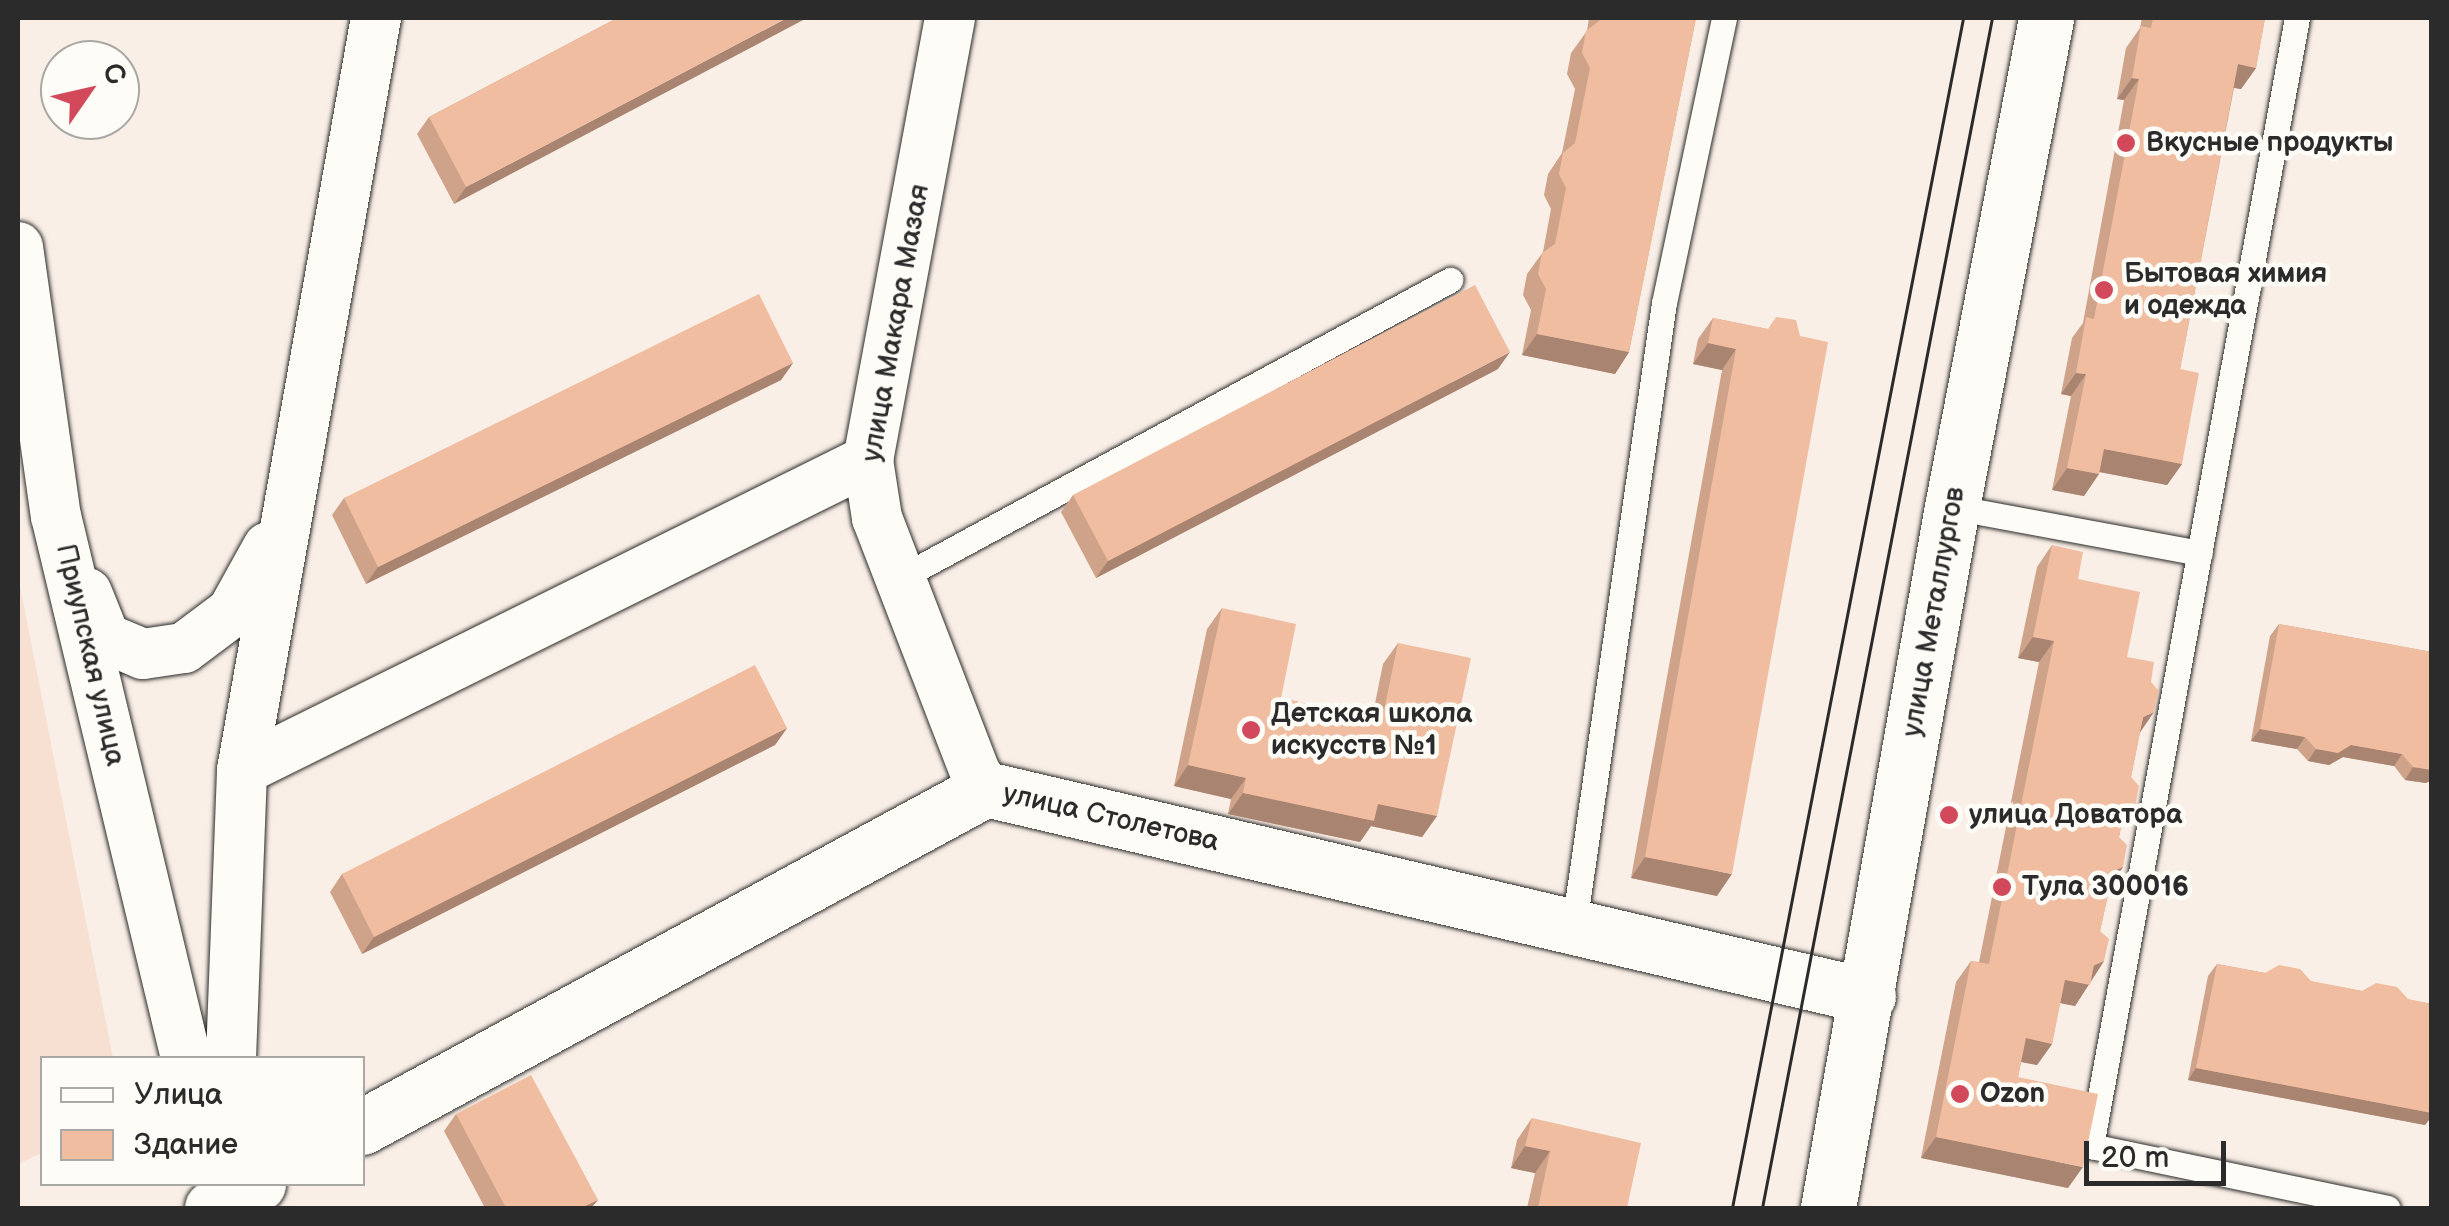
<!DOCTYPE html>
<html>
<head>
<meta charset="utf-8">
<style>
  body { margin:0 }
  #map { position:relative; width:2449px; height:1226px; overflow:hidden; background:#faefe6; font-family:"Balsamiq Sans",sans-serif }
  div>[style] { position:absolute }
  .built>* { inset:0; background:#f7e0d1 }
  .roads { filter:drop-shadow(0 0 2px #2b2b2b) drop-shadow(0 0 2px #2b2b2b) }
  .service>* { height:25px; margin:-12.5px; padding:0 12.5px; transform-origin:12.5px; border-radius:12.5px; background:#fdfcf7 }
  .minor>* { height:50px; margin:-25px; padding:0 25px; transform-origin:25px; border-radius:25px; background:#fdfcf7 }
  .secondary>* { height:55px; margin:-27.5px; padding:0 27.5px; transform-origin:27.5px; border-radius:27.5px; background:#fdfcf7 }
  .tram>* { height:2.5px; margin:-1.25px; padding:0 1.25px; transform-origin:1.25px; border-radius:1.25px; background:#2b2b2b }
  .wall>* { inset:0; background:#cea38a }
  .shaded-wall>* { inset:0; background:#a88471 }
  .building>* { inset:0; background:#f0bda1 }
  .dots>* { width:28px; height:28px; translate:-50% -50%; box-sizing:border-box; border:5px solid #fdfcf7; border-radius:50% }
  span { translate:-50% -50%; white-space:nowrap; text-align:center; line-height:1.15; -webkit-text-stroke:9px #fdfcf7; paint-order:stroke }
  .poi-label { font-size:28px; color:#2b2b2b; font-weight:700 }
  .left { translate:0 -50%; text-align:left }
  .street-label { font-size:28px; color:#2b2b2b }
  .frame { position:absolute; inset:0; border:20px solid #2b2b2b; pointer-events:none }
  .legend { position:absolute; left:40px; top:1056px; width:325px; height:130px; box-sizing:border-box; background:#fdfcf7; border:2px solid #a9a8a5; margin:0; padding:12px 18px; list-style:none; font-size:30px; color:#2b2b2b }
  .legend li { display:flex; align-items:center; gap:20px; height:50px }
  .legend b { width:50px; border:2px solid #a9a8a5 }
  .north { position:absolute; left:40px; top:40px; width:100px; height:100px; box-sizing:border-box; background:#fdfcf7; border:2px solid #a9a8a5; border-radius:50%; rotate:56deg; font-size:28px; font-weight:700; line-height:40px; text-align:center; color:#2b2b2b }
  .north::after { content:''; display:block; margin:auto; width:35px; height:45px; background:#d1495b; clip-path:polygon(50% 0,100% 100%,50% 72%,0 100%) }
  .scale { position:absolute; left:2084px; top:1141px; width:142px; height:45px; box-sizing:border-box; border:5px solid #2b2b2b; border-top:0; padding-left:12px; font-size:30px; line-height:35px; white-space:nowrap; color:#2b2b2b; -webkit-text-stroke:8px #fdfcf7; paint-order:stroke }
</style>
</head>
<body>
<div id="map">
  <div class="built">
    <i style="clip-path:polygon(18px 576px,113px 1058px,42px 1058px,42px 1153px,18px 1164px)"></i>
  </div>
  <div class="roads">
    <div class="service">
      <i style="left:2297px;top:18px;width:1147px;rotate:100.35deg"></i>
      <i style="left:2091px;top:1146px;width:303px;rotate:11.8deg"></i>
      <i style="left:1952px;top:507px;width:252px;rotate:10.5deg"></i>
      <i style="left:900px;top:578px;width:626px;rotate:-28.45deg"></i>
      <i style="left:1574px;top:925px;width:628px;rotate:-81.77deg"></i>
      <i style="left:1664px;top:303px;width:291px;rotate:-78.1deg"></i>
    </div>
    <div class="minor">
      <i style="left:950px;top:18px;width:450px;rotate:100.5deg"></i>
      <i style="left:868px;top:460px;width:59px;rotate:81.2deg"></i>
      <i style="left:877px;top:518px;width:274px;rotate:68.9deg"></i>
      <i style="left:976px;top:774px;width:18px;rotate:56deg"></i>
      <i style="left:18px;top:247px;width:272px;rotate:82deg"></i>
      <i style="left:56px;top:516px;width:557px;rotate:76.51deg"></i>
      <i style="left:87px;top:593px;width:48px;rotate:68.2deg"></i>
      <i style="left:105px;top:638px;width:41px;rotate:22.8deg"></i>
      <i style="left:143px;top:654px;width:41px;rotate:-8.3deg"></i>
      <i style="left:184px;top:648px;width:60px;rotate:-36.9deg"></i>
      <i style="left:232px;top:612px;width:74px;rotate:-61deg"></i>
      <i style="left:242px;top:770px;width:699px;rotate:-26.34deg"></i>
      <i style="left:231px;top:1058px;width:288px;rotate:-87.8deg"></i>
      <i style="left:242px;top:770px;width:764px;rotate:-79.9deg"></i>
    </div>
    <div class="secondary">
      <i style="left:362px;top:1127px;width:710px;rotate:-28.44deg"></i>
      <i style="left:986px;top:789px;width:906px;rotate:13.21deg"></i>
      <i style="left:212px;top:1208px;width:52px;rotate:-27.6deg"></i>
      <i style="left:1828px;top:1208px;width:712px;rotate:-79.97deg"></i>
      <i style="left:1952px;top:507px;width:498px;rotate:-79.1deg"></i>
    </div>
  </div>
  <div class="tram">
    <i style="left:1732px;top:1208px;width:1212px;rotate:-79.01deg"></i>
    <i style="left:1762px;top:1208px;width:1212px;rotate:-79.06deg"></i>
  </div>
  <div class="wall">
    <i style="clip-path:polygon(617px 18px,454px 204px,417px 134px,429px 117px)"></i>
    <i style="clip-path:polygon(1589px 18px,1696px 18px,1629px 352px,1615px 374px,1522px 355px,1531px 310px,1523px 295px,1527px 274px,1543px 252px,1551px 209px,1544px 195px,1548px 174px,1562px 153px,1575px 89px,1567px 74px,1571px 53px,1587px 31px)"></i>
    <i style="clip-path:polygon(2142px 18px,2265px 18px,2256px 68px,2241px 89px,2234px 88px,2180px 369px,2182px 464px,2167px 485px,2100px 472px,2084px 496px,2052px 490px,2071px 396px,2061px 394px,2072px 338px,2083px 323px,2124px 100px,2117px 99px,2126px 48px,2140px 28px)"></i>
    <i style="clip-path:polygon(1713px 318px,1767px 329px,1717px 896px,1631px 878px,1722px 370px,1693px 364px,1698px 339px)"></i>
    <i style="clip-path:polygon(793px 363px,781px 380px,366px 584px,332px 515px,344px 498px)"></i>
    <i style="clip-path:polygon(1498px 369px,1096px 578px,1061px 512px,1073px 495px)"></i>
    <i style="clip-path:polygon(2052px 545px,2078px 579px,2127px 657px,2140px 732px,2131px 777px,2135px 807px,2121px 827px,2119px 837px,2123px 867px,2110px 886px,2100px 931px,2104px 961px,2075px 1006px,2060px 1003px,2052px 1044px,2037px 1065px,2021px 1062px,2018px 1077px,2068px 1188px,1921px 1158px,1956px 982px,1971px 961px,1979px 962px,2039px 662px,2018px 658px,2037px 567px)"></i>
    <i style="clip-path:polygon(1222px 608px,1281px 698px,1372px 718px,1383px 664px,1398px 643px,1437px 816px,1422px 837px,1371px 826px,1360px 842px,1228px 814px,1231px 799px,1174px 786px,1207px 629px)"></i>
    <i style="clip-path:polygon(2279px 624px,2432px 652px,2432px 780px,2426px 783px,2405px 780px,2394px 766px,2343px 757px,2329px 765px,2308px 761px,2297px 749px,2251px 741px,2270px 636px)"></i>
    <i style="clip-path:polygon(787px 728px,775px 745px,362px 954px,330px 892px,342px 874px)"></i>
    <i style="clip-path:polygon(2217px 964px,2432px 1004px,2432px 1116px,2425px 1125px,2188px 1080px,2208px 976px)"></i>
    <i style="clip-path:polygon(456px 1114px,598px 1200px,591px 1208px,485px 1208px,444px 1131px)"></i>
    <i style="clip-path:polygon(1532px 1118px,1627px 1208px,1527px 1208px,1535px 1173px,1511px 1168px,1517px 1140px)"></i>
  </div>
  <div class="shaded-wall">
    <i style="clip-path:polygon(787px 18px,807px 18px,454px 204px,466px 187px)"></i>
    <i style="clip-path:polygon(2238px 64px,2256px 68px,2241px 89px,2223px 86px)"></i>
    <i style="clip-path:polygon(2132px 78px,2139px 79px,2124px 100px,2117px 99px)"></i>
    <i style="clip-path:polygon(1537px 334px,1629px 352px,1615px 374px,1522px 355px)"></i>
    <i style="clip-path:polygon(1708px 343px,1736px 349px,1722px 370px,1693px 364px)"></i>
    <i style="clip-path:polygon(1510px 352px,1498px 369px,1096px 578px,1108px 561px)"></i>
    <i style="clip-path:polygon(793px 363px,781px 380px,366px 584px,378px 567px)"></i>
    <i style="clip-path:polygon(2076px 373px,2086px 374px,2071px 396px,2061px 394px)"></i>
    <i style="clip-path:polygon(2104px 449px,2182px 464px,2167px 485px,2089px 470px)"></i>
    <i style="clip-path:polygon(2067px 468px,2099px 474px,2084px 496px,2052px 490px)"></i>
    <i style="clip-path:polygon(2033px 637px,2054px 641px,2039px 662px,2018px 658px)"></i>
    <i style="clip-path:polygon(2154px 712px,2139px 734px,2143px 717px)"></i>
    <i style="clip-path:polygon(787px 728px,775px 745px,362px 954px,374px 937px)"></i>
    <i style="clip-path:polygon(2260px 729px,2305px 737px,2297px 749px,2251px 741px)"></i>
    <i style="clip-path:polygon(2351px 745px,2402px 754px,2394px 766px,2343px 757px,2329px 765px,2308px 761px,2316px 749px)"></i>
    <i style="clip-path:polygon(1188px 765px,1246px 778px,1231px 799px,1174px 786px)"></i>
    <i style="clip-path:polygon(2413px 767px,2432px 770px,2432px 780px,2426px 783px,2405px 780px)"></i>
    <i style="clip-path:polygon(1243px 793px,1378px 804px,1437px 816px,1422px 837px,1371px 826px,1360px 842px,1228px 814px)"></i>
    <i style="clip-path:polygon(2135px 807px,2120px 829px,2124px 811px)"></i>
    <i style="clip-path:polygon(1645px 857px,1732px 874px,1717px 896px,1631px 878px)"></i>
    <i style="clip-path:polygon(2123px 867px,2108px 888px,2113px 871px)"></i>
    <i style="clip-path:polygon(2104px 961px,2075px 1006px,2050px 1001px,2065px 980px)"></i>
    <i style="clip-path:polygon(2026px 1038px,2052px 1044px,2037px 1065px,2011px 1060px)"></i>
    <i style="clip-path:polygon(2196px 1068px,2432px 1113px,2432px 1116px,2425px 1125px,2188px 1080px)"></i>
    <i style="clip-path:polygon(1936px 1137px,2083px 1167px,2068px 1188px,1921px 1158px)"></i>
    <i style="clip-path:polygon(1525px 1146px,1550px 1151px,1535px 1173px,1511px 1168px)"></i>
    <i style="clip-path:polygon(598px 1200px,591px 1208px,581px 1208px)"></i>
  </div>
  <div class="building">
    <i style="clip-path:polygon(617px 18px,787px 18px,466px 187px,429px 117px)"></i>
    <i style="clip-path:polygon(1600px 18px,1696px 18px,1629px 352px,1537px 334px,1546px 289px,1538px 274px,1542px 253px,1555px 244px,1566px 188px,1559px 174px,1563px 153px,1575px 143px,1590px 68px,1582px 53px,1586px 31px,1599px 21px)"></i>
    <i style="clip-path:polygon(2153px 18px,2265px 18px,2256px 68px,2238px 64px,2180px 369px,2199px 373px,2182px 464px,2104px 449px,2099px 474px,2067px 468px,2086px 374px,2076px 373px,2086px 317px,2094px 319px,2139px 79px,2132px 78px,2141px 26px,2151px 28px)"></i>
    <i style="clip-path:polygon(1475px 285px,1510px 352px,1108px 561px,1073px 495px)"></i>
    <i style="clip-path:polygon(759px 294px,793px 363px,378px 567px,344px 498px)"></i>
    <i style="clip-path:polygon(1776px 317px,1796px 320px,1800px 336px,1828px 342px,1732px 874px,1645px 857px,1736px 349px,1708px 343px,1713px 318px,1768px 329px)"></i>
    <i style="clip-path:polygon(2052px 545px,2083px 552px,2078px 579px,2140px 592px,2127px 657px,2154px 662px,2151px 682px,2159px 691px,2154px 712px,2143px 717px,2131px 777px,2139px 786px,2135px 807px,2124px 811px,2119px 837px,2127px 845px,2123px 867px,2113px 871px,2100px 931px,2109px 939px,2104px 961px,2094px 965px,2090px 985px,2065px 980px,2052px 1044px,2026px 1038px,2018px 1077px,2098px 1094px,2083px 1167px,1936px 1137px,1971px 961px,1989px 964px,2054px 641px,2033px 637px)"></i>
    <i style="clip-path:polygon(1222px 608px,1296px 624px,1281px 698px,1382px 720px,1398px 643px,1471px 658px,1437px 816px,1378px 804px,1374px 821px,1243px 793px,1246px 778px,1188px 765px)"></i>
    <i style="clip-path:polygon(2279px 624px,2432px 652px,2432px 770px,2413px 767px,2402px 754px,2351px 745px,2338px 753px,2316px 749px,2305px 737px,2260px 729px)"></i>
    <i style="clip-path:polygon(755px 665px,787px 728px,374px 937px,342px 874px)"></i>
    <i style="clip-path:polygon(2217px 964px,2265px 973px,2279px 965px,2300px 969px,2311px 981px,2362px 991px,2376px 983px,2397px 987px,2408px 999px,2432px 1004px,2432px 1113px,2196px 1068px)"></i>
    <i style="clip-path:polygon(531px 1075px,598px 1200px,581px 1208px,506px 1208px,456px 1114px)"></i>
    <i style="clip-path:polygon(1532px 1118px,1641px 1143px,1627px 1208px,1538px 1208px,1550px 1151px,1525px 1146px)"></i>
  </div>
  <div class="dots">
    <i style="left:2126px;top:143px;background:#d1495b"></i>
    <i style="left:2104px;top:290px;background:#d1495b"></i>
    <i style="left:1251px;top:730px;background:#d1495b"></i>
    <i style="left:1949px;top:815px;background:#d1495b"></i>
    <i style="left:2002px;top:887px;background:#d1495b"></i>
    <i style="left:1960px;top:1094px;background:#d1495b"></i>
  </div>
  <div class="poi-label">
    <span class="left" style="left:2146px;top:143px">Вкусные продукты</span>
    <span class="left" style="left:2124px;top:290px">Бытовая химия<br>и одежда</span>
    <span class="left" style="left:1271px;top:730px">Детская школа<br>искусств №1</span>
    <span class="left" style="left:1969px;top:815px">улица Доватора</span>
    <span class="left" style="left:2022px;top:887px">Тула 300016</span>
    <span class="left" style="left:1980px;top:1094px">Ozon</span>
  </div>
  <div class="street-label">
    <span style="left:896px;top:323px;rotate:-80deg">улица Макара Мазая</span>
    <span style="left:1934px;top:612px;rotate:-80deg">улица Металлургов</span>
    <span style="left:90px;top:655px;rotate:77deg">Приупская улица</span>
    <span style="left:1111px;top:818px;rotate:13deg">улица Столетова</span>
  </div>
  <div class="frame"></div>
  <ul class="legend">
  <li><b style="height:12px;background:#fdfcf7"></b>Улица</li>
  <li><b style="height:28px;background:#f0bda1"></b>Здание</li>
  </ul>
  <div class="north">С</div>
  <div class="scale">20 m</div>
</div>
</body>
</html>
